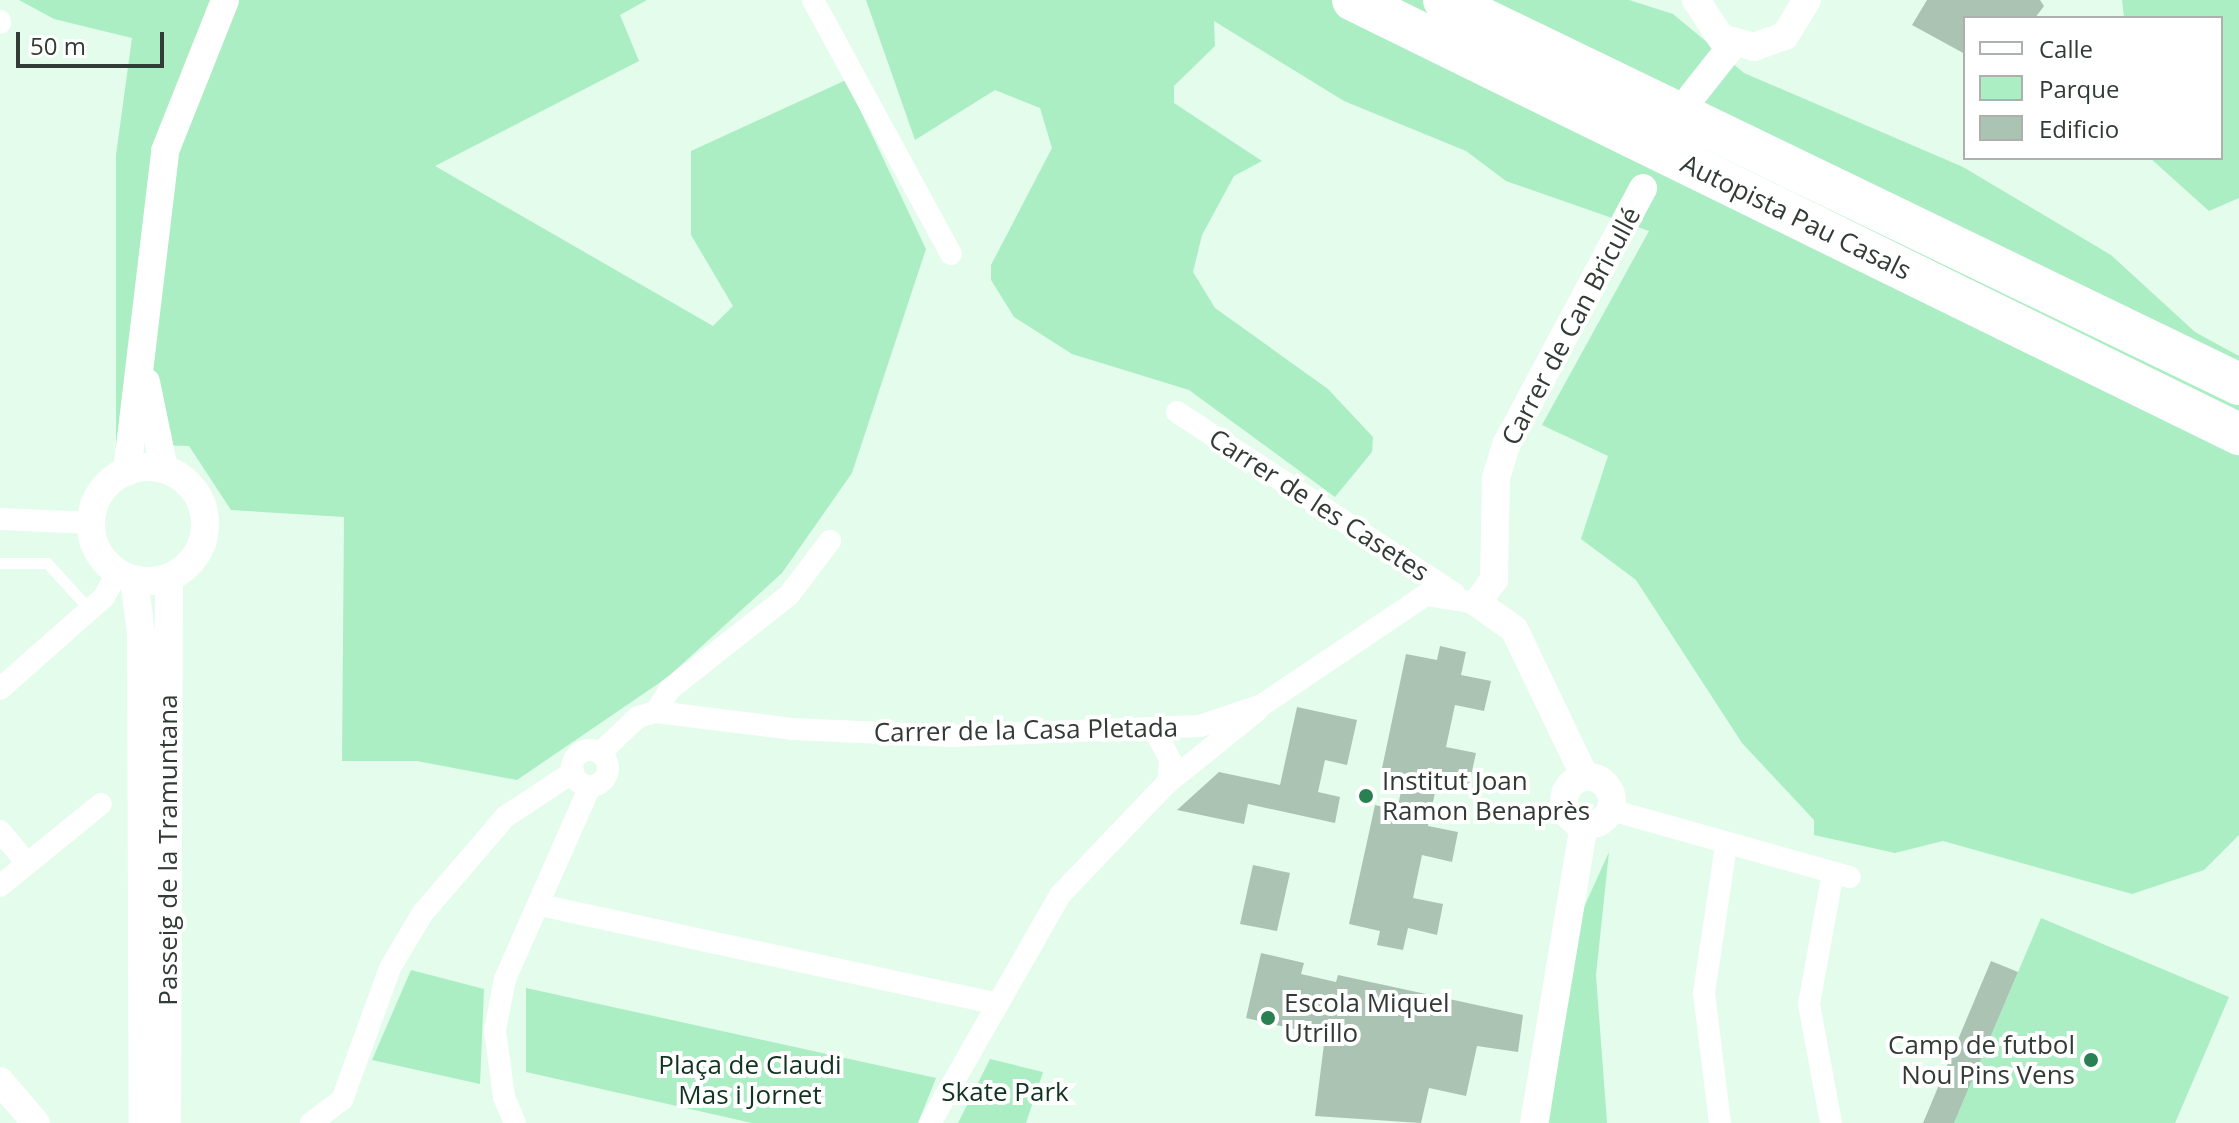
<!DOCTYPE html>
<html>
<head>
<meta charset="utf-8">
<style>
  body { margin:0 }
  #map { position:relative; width:2239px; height:1123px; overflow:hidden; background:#e3fcec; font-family:"Open Sans",sans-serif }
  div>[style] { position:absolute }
  .green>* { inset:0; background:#abeec4 }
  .building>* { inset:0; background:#abc3b3 }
  .service>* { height:11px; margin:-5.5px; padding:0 5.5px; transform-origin:5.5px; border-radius:5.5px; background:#fff }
  .minor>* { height:22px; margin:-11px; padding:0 11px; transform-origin:11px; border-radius:11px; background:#fff }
  .minor>.ring { margin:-11px; padding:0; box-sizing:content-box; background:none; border:22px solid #fff; border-radius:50% }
  .tertiary>* { height:28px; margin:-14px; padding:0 14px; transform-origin:14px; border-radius:14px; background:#fff }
  .tertiary>.ring { margin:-14px; padding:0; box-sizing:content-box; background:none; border:28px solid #fff; border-radius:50% }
  .motorway>* { height:42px; margin:-21px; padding:0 21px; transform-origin:21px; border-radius:21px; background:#fff }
  .dots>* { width:22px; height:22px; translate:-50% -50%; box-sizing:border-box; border:4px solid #fff; border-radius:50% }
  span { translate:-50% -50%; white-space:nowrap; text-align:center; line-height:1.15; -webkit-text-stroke:8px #fff; paint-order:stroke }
  .street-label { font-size:26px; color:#323b35 }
  .poi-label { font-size:26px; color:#323b35 }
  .left { translate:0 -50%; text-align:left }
  .right { translate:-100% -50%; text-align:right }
  .park-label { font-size:26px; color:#123522 }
  .legend { position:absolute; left:1963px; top:16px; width:260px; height:144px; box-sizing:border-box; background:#fff; border:2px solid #adb1ae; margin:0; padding:10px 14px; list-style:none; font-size:24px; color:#323b35 }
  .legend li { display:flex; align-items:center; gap:16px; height:40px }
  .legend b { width:40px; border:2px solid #adb1ae }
  .scale { position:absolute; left:16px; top:32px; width:148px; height:36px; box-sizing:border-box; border:4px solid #323b35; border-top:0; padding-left:10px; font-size:24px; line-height:28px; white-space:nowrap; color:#323b35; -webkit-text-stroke:6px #fff; paint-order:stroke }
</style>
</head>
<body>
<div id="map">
  <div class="green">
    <i style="clip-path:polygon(19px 0,647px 0,620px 15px,639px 61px,435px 166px,713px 326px,733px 306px,691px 235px,691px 151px,846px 80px,926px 249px,852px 473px,782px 573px,668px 677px,517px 780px,417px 761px,342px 761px,344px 517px,231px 510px,189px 446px,116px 444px,116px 155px,132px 38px,54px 19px)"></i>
    <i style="clip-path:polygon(866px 0,1629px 0,1673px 14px,1744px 73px,1963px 167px,2111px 255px,2195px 332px,2239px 356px,2239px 835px,2204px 870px,2132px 894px,1943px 841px,1895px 853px,1814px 835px,1814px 820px,1742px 743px,1636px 580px,1581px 539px,1608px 456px,1542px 425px,1649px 231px,1506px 181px,1466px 151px,1344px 101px,1214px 21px,1215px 46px,1174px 86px,1174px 103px,1262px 161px,1234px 176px,1202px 235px,1193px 272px,1215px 308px,1328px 389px,1373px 437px,1372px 452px,1335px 497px,1189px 390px,1072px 354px,1014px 317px,991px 280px,991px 265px,1052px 148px,1040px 108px,995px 90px,915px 140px)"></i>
    <i style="clip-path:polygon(2122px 0,2239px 0,2239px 198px,2209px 211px,2150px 158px,2221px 158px,2221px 18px,2124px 18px)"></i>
    <i style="clip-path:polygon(1609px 852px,1596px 975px,1607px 1123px,1549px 1123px,1580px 916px)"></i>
    <i style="clip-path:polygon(2041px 918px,2229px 997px,2175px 1123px,1954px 1123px)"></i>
    <i style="clip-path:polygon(411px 970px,484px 989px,480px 1084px,372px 1060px)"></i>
    <i style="clip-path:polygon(526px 988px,936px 1078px,918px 1123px,752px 1123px,526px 1072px)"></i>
    <i style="clip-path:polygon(990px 1059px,1043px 1072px,1026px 1123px,958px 1123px)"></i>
  </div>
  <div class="building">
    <i style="clip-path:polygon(1927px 0,2040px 0,2044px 6px,2035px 18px,1965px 18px,1965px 54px,1912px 25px)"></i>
    <i style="clip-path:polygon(1440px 646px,1466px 652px,1461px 675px,1491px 681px,1484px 711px,1455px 705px,1446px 747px,1476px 753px,1469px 785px,1438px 778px,1428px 826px,1458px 832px,1452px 862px,1422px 855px,1413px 898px,1443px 904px,1437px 935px,1408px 928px,1403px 950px,1377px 945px,1380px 931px,1349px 924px,1375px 805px,1397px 810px,1404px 778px,1381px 773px,1406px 654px,1437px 660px)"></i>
    <i style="clip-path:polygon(1297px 707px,1357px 720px,1347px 765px,1325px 760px,1318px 792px,1340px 797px,1335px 823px,1248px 804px,1244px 824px,1177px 810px,1219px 772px,1280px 785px)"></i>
    <i style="clip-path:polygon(1253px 865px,1290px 873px,1277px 931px,1240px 924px)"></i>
    <i style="clip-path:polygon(1261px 953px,1304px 963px,1301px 974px,1336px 982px,1338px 975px,1523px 1015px,1518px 1052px,1477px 1046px,1466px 1096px,1429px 1088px,1421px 1123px,1315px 1116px,1325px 1036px,1246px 1018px)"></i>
    <i style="clip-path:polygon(1991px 961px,2018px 972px,1954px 1123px,1923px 1123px)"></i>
  </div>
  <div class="service">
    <i style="left:0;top:563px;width:47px"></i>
    <i style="left:47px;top:563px;width:64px;rotate:47.5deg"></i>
  </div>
  <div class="minor">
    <i style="left:813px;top:0;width:289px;rotate:61.5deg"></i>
    <i style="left:0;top:21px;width:2px;rotate:90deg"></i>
    <i style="left:1177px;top:412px;width:331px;rotate:33.2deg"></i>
    <i style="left:0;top:519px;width:91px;rotate:2.5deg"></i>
    <i style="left:0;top:689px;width:139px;rotate:-41.5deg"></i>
    <i style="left:104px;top:597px;width:29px;rotate:-61deg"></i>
    <i style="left:656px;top:712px;width:27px;rotate:-59deg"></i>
    <i style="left:670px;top:689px;width:152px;rotate:-38.3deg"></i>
    <i style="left:789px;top:595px;width:68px;rotate:-52.8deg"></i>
    <i style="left:1154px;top:730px;width:33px;rotate:61deg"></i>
    <i style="left:1170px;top:759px;width:22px;rotate:93deg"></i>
    <i class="ring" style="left:572px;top:750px;width:14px;height:14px"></i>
    <i style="left:600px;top:753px;width:52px;rotate:-43.5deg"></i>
    <i style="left:638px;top:717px;width:19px;rotate:-16deg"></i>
    <i style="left:656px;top:712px;width:138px;rotate:7.1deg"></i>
    <i style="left:793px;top:729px;width:159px;rotate:2.5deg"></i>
    <i style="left:952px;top:736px;width:248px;rotate:-2.3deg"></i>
    <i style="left:1200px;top:726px;width:65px;rotate:-18.7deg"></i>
    <i style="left:1262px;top:705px;width:197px;rotate:-33.9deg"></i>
    <i style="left:1426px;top:595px;width:52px;rotate:8.9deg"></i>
    <i style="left:1611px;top:810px;width:248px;rotate:15.7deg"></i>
    <i style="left:0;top:831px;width:42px;rotate:49.8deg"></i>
    <i style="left:0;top:886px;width:130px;rotate:-39.1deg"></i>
    <i style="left:540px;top:905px;width:463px;rotate:12.2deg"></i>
    <i style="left:311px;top:1123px;width:39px;rotate:-37deg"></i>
    <i style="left:342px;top:1100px;width:140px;rotate:-70deg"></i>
    <i style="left:390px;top:968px;width:63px;rotate:-59.3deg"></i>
    <i style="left:422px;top:914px;width:128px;rotate:-49.4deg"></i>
    <i style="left:505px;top:817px;width:82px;rotate:-33.5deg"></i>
    <i style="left:515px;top:1123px;width:28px;rotate:-113deg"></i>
    <i style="left:504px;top:1097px;width:68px;rotate:-97.7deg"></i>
    <i style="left:495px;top:1030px;width:52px;rotate:-78.9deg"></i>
    <i style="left:505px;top:979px;width:211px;rotate:-66.2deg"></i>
    <i style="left:930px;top:1123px;width:262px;rotate:-60.3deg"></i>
    <i style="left:1060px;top:895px;width:152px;rotate:-46.3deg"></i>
    <i style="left:1165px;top:785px;width:119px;rotate:-38.9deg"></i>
    <i style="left:1720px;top:1123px;width:131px;rotate:-97deg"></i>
    <i style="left:1704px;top:993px;width:149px;rotate:-81.5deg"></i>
    <i style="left:1831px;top:1123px;width:121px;rotate:-100.5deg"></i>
    <i style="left:1809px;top:1004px;width:134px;rotate:-79.7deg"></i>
  </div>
  <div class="tertiary">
    <i style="left:1696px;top:0;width:45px;rotate:56.7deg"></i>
    <i style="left:1721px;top:38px;width:34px;rotate:15deg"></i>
    <i style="left:1754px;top:47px;width:33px;rotate:-20deg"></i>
    <i style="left:1785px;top:36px;width:42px;rotate:-58.6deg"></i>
    <i style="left:1692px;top:96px;width:66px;rotate:-51.7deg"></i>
    <i style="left:146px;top:382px;width:89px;rotate:78.3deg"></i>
    <i class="ring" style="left:91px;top:467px;width:86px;height:86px"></i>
    <i style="left:127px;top:472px;width:323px;rotate:-83.2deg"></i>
    <i style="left:165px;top:151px;width:162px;rotate:-68.3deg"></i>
    <i style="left:134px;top:579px;width:55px;rotate:82.7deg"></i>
    <i style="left:141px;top:634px;width:489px;rotate:89.8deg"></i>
    <i style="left:1585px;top:777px;width:164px;rotate:-115.6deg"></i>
    <i style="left:1514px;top:629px;width:45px;rotate:-144.9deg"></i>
    <i style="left:1477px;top:603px;width:29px;rotate:-54deg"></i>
    <i style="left:1494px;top:580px;width:102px;rotate:-88.9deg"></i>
    <i style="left:1496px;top:478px;width:37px;rotate:-73deg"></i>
    <i style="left:1507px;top:443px;width:289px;rotate:-61.9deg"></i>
    <i class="ring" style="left:1564px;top:777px;width:20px;height:20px"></i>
    <i style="left:0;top:1081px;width:55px;rotate:49.4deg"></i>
    <i style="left:167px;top:1123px;width:546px;rotate:-89.79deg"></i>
    <i style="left:1534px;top:1123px;width:302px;rotate:-80.5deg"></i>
  </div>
  <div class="motorway">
    <i style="left:1353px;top:0;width:987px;rotate:26.1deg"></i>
    <i style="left:1444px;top:0;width:883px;rotate:25.78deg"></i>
  </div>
  <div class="dots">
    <i style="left:1366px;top:796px;background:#298053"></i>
    <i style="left:1268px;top:1018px;background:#298053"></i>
    <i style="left:2091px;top:1060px;background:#298053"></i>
  </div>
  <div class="street-label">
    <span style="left:1796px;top:217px;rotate:26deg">Autopista Pau Casals</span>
    <span style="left:1571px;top:326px;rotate:-62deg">Carrer de Can Bricullé</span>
    <span style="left:1319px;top:505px;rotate:33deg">Carrer de les Casetes</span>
    <span style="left:1026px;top:730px;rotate:-1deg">Carrer de la Casa Pletada</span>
    <span style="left:168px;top:850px;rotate:-90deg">Passeig de la Tramuntana</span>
  </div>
  <div class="poi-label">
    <span class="left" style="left:1382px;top:796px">Institut Joan<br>Ramon Benaprès</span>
    <span class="left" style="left:1284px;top:1018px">Escola Miquel<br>Utrillo</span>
    <span class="right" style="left:2075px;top:1060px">Camp de futbol<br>Nou Pins Vens</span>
  </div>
  <div class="park-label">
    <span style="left:750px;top:1080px">Plaça de Claudi<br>Mas i Jornet</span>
    <span style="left:1005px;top:1092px">Skate Park</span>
  </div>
  <ul class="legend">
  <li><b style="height:10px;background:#fff"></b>Calle</li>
  <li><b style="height:22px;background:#abeec4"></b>Parque</li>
  <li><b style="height:22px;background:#abc3b3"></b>Edificio</li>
  </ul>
  <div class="scale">50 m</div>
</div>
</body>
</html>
